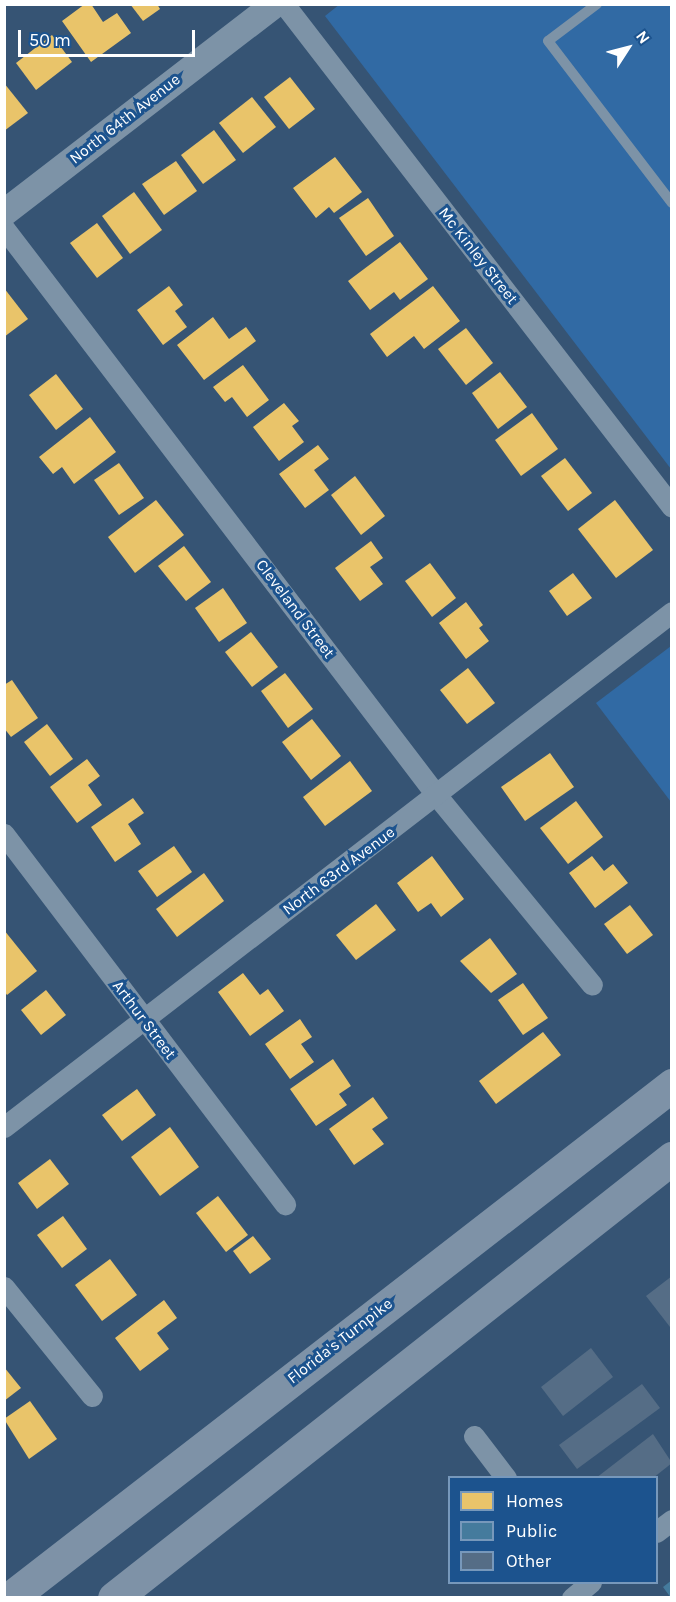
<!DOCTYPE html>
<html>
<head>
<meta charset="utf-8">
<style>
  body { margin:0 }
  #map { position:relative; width:676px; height:1602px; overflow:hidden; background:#365474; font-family:Karla,sans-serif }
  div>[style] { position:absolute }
  .green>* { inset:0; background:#316aa4 }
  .homes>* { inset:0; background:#e9c46a }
  .public>* { inset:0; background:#457b9d }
  .building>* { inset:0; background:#556d86 }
  .service>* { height:10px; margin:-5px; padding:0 5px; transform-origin:5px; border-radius:5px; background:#7d93a7 }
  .minor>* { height:21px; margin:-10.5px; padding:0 10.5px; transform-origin:10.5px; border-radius:10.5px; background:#7d93a7 }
  .tertiary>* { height:27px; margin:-13.5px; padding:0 13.5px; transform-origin:13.5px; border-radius:13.5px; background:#7d93a7 }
  .motorway>* { height:33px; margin:-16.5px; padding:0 16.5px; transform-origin:16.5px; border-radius:16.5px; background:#7e92a7 }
  span { translate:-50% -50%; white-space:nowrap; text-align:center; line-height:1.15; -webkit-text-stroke:6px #1c538e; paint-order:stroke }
  .street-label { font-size:16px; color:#fff }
  .frame { position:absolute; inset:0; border:6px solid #fff; pointer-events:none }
  .legend { position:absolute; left:448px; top:1476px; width:210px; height:108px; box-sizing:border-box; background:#1c538e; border:2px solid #7798bb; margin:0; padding:8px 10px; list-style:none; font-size:18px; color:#fff }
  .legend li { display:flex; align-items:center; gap:12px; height:30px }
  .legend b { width:30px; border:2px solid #7798bb }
  .north { position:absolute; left:598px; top:18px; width:60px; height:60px; -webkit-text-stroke:4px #1c538e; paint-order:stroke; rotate:54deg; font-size:16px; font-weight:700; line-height:24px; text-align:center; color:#fff }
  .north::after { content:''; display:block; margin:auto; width:21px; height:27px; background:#fff; clip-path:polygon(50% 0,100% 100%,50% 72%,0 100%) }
  .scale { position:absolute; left:18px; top:30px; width:177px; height:27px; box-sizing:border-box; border:3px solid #fff; border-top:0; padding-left:8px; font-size:18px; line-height:21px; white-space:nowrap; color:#fff; -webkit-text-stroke:4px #1c538e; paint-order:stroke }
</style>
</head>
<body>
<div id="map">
  <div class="green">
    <i style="clip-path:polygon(340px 4px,671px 5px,671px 469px,325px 16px)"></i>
    <i style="clip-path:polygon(671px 646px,671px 802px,596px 703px)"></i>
  </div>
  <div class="homes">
    <i style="clip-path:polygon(85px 4px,91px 4px,103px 22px,117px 13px,131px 33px,91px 62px,62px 21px)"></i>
    <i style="clip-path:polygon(130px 4px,157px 4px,160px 9px,143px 21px)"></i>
    <i style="clip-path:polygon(52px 35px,72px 62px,36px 90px,16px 63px)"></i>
    <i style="clip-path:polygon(290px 77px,315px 109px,289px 129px,264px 97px)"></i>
    <i style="clip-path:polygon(4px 83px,28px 113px,4px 131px)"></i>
    <i style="clip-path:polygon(252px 97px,276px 127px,243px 153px,219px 123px)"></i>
    <i style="clip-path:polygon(214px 130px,236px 160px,203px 184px,181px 155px)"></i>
    <i style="clip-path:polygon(335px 157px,362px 192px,334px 213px,329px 207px,316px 218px,293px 188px)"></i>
    <i style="clip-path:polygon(176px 161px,197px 191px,164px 215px,142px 184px)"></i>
    <i style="clip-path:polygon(134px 192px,162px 230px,130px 254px,102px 216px)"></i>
    <i style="clip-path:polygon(368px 198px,394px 236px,366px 256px,339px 218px)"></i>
    <i style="clip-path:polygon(97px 223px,123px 258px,97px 278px,70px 243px)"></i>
    <i style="clip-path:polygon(400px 242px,428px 279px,400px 300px,394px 292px,370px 310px,348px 281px)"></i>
    <i style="clip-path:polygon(169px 286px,183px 305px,175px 311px,187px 327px,163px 345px,137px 310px)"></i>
    <i style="clip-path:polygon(433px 286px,460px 321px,424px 349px,414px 336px,387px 357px,370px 334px)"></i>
    <i style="clip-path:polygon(4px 288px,28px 319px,4px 337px)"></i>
    <i style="clip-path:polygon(213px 317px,229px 339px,246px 327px,256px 341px,204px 380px,177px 345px)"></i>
    <i style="clip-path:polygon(466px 328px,493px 363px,466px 385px,438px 349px)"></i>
    <i style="clip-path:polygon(243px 365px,269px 400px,247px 417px,232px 397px,225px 402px,213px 387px)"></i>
    <i style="clip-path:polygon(500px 372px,527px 407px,498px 429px,472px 393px)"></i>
    <i style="clip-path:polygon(56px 374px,83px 409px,56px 430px,29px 395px)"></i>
    <i style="clip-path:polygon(284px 403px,299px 421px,292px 426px,304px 442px,279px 461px,253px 427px)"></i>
    <i style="clip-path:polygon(532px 413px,558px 449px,521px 476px,495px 440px)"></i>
    <i style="clip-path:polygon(90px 417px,116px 452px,74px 484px,62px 467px,53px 474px,39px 457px)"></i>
    <i style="clip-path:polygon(318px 445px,329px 459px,314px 470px,329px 490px,305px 508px,279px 474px)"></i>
    <i style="clip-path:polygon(565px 458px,592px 493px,568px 511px,541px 476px)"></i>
    <i style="clip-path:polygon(119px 463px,144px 498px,119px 515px,94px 480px)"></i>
    <i style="clip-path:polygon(355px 476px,385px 516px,361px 535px,331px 495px)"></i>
    <i style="clip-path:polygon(156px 500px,184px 535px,135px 573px,108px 537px)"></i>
    <i style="clip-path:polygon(615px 500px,653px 550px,616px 578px,578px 529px)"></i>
    <i style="clip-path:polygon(371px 541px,383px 558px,370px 567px,383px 584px,360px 601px,335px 568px)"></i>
    <i style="clip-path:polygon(184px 546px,211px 582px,186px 601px,158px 566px)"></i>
    <i style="clip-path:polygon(430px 563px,456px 598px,432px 617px,405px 581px)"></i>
    <i style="clip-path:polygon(573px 573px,592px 598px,567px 616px,549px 591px)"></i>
    <i style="clip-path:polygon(223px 588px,247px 623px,219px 642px,195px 608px)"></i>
    <i style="clip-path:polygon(466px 602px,483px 625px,479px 628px,489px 641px,466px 659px,439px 623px)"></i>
    <i style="clip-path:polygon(251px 632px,278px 667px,252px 687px,225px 652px)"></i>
    <i style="clip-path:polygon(468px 668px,495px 703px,467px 724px,440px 690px)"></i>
    <i style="clip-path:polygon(285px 673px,313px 709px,288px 728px,261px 691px)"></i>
    <i style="clip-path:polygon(12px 680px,38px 718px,11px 737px,4px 728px,4px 685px)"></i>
    <i style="clip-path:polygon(312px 719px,341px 756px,311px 780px,282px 742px)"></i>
    <i style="clip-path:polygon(47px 724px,73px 759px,50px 776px,24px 742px)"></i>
    <i style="clip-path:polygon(550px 753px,574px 787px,525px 821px,501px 787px)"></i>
    <i style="clip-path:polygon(87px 759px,100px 776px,88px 785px,102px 805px,77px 823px,50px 787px)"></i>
    <i style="clip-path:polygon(350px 761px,372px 791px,325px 826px,303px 797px)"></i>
    <i style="clip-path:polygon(133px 798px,144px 813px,128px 824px,141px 844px,115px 862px,91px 827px)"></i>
    <i style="clip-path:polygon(576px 801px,603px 837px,568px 864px,540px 828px)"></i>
    <i style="clip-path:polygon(174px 846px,192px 872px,157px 897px,138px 871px)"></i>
    <i style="clip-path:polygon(432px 856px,464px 899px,441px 917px,431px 903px,418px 912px,397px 883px)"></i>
    <i style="clip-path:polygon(592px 856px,604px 871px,613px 864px,628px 883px,595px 908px,569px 873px)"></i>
    <i style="clip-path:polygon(204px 873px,224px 901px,177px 937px,156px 909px)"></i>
    <i style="clip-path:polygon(376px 904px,396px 930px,356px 960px,336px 935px)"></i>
    <i style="clip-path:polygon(630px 905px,653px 935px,627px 954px,604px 924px)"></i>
    <i style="clip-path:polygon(4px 930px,37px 971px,7px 995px,4px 991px)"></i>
    <i style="clip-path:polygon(490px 938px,517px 974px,491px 993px,460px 961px)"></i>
    <i style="clip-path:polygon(243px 973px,260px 995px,268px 989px,284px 1011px,250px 1036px,218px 992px)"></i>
    <i style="clip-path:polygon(523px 983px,548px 1018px,523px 1035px,498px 1000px)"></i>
    <i style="clip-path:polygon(46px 990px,66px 1015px,41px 1035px,21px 1010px)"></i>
    <i style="clip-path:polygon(300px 1019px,312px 1037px,301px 1044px,314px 1062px,290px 1079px,265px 1044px)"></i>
    <i style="clip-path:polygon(543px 1032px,561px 1055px,496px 1104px,479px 1081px)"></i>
    <i style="clip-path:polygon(333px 1059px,351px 1086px,339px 1094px,347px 1105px,316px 1126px,290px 1089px)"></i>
    <i style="clip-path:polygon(137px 1089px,156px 1115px,122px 1141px,102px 1115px)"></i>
    <i style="clip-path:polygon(373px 1097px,388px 1118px,372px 1129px,384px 1144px,354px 1165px,329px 1129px)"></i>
    <i style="clip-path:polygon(170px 1127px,199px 1167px,160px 1196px,131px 1157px)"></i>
    <i style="clip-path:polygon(50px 1159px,69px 1184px,37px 1209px,18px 1183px)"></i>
    <i style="clip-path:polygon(218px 1196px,248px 1235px,226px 1252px,196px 1213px)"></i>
    <i style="clip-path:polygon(63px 1216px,87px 1249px,62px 1268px,37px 1235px)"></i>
    <i style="clip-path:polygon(253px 1236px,271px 1259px,250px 1274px,233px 1251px)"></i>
    <i style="clip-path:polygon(110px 1259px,137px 1295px,102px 1321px,75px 1285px)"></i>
    <i style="clip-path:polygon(164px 1300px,177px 1318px,157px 1333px,169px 1349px,140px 1371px,115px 1338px)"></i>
    <i style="clip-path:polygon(4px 1367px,21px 1388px,4px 1401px)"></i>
    <i style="clip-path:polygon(30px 1401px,57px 1439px,29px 1459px,4px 1419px)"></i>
  </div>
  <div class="public">
    <i style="clip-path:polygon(672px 1580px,672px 1598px,671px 1598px,663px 1587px)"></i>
  </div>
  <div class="building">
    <i style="clip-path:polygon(672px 1276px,672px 1325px,670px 1327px,646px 1296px)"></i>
    <i style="clip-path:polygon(591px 1348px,613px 1377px,563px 1416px,541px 1387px)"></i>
    <i style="clip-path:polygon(642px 1384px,660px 1408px,577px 1469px,559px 1445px)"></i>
    <i style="clip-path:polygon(653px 1434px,672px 1463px,653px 1478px,596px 1478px)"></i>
  </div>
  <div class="service">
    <i style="left:597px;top:4px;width:61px;rotate:142.9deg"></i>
    <i style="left:548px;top:41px;width:204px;rotate:52.6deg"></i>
  </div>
  <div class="minor">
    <i style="left:284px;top:4px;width:635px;rotate:52.35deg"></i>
    <i style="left:4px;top:228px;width:714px;rotate:52.68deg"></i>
    <i style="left:437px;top:796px;width:244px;rotate:50.6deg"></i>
    <i style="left:4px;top:834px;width:465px;rotate:52.8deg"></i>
    <i style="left:4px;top:1127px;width:843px;rotate:-37.63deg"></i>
    <i style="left:4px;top:1287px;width:140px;rotate:51.1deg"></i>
    <i style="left:474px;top:1436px;width:53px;rotate:52.7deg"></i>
    <i style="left:656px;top:1532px;width:20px;rotate:-37deg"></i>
    <i style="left:572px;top:1598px;width:25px;rotate:-40deg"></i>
  </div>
  <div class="tertiary">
    <i style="left:4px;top:212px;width:341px;rotate:-37.6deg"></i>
  </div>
  <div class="motorway">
    <i style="left:10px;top:1598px;width:838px;rotate:-37.77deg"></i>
    <i style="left:114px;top:1598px;width:711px;rotate:-38.26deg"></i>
  </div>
  <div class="street-label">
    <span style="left:125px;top:119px;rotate:-38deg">North 64th Avenue</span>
    <span style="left:478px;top:256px;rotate:52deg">Mc Kinley Street</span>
    <span style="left:295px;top:609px;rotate:53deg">Cleveland Street</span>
    <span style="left:339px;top:871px;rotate:-37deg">North 63rd Avenue</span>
    <span style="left:144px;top:1020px;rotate:53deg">Arthur Street</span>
    <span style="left:340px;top:1341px;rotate:-38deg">Florida's Turnpike</span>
  </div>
  <div class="frame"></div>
  <ul class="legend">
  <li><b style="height:16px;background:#e9c46a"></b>Homes</li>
  <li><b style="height:16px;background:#457b9d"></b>Public</li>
  <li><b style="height:16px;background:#556d86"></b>Other</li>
  </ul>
  <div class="north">N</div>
  <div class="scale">50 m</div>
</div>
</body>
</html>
